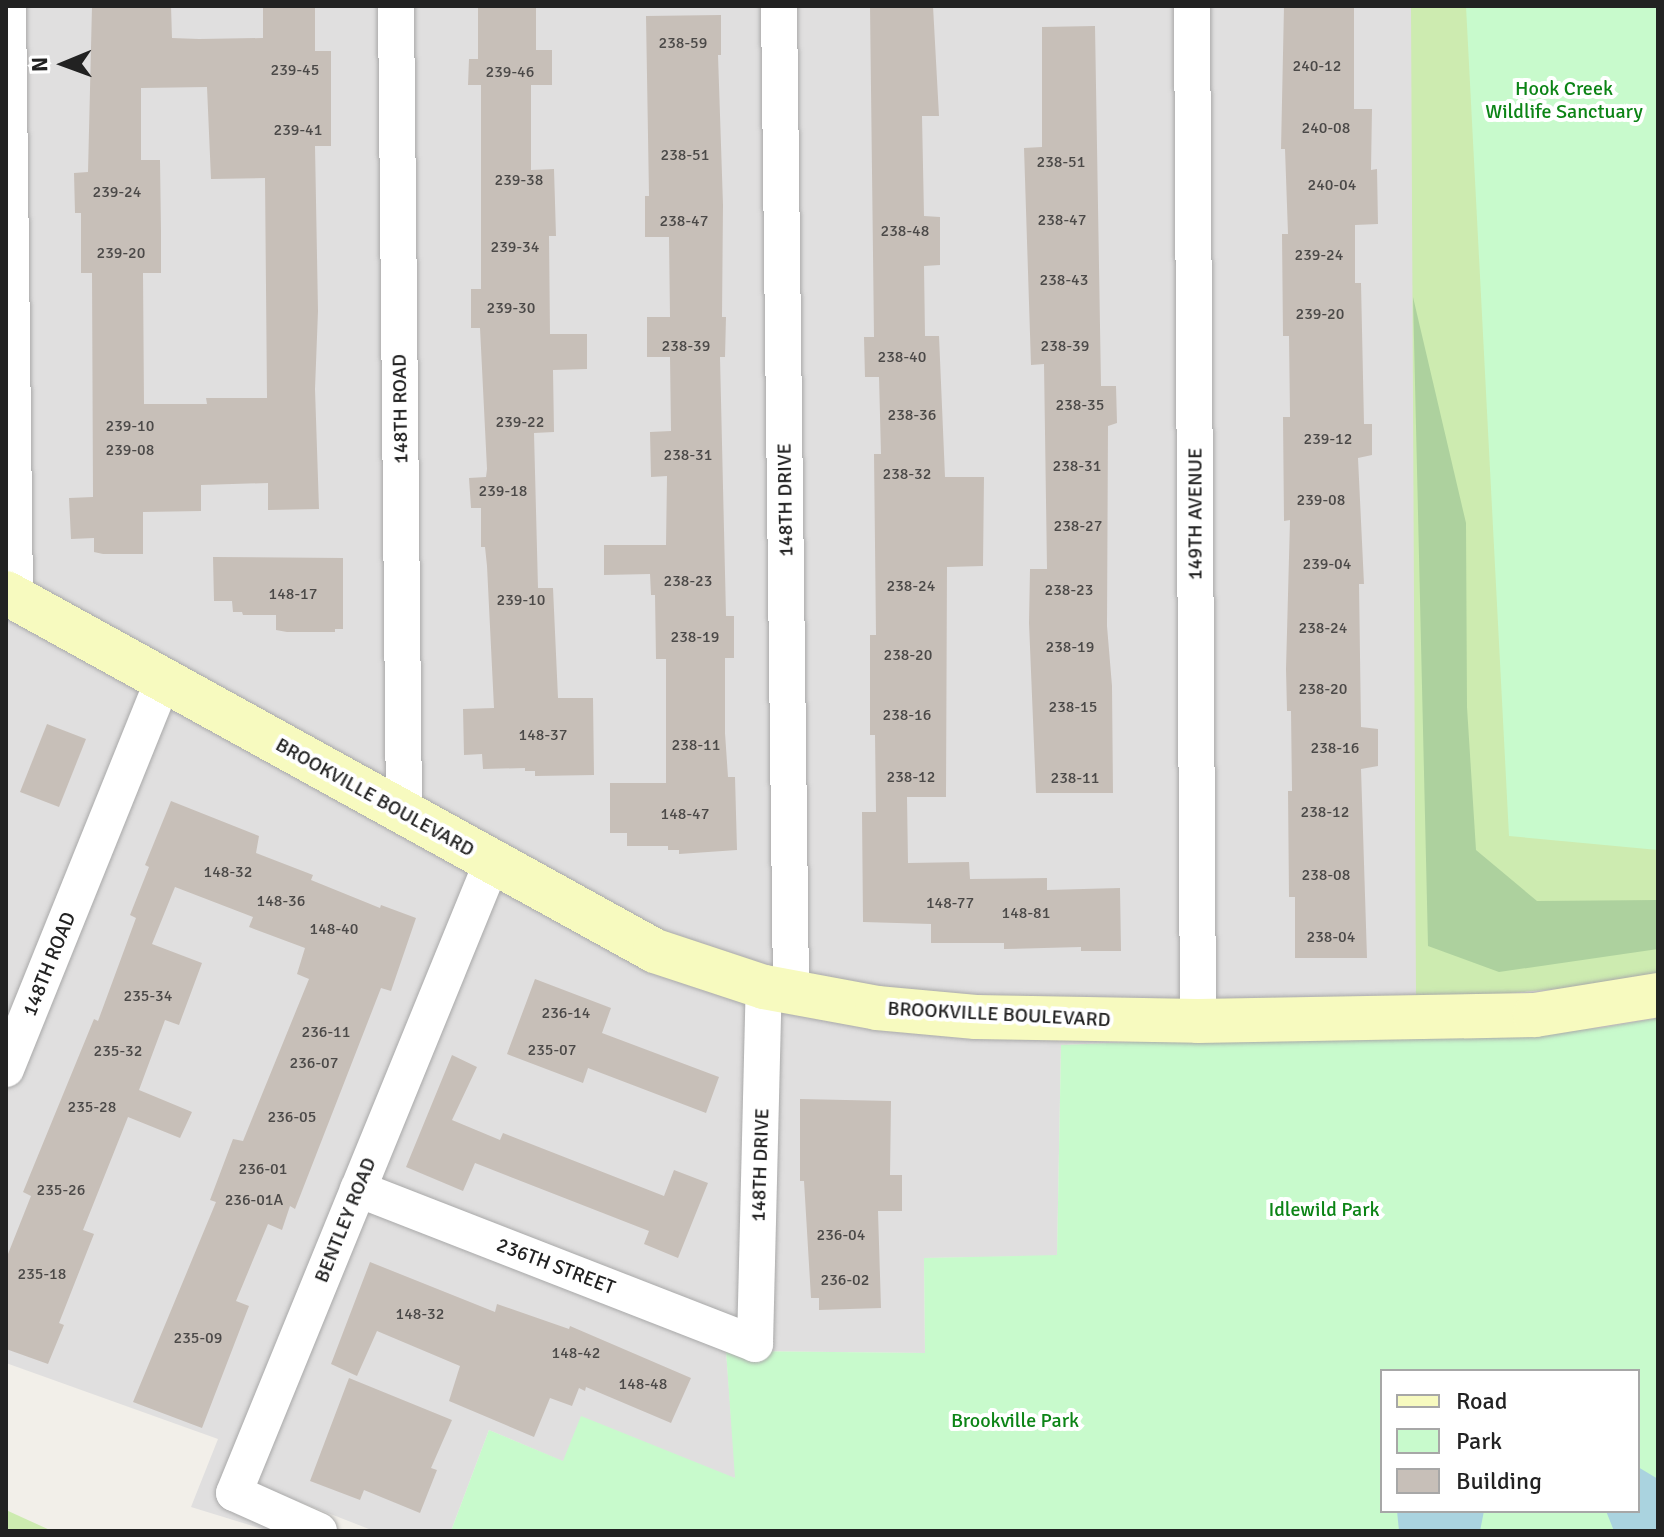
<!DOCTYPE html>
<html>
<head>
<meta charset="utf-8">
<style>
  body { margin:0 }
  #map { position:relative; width:1664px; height:1537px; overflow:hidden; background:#f2efe9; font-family:Signika,sans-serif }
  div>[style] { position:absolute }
  .residential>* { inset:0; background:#e0dfdf }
  .grass>* { inset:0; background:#cdebb0 }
  .forest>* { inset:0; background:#add19e }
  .park>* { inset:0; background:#c8facc }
  .water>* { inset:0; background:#aad3df }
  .building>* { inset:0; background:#c7bfb8 }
  .roads { filter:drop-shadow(0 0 2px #a9a9a9) drop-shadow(0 0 2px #a9a9a9) }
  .street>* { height:36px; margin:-18px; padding:0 18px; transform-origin:18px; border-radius:18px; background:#fff }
  .secondary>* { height:44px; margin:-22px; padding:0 22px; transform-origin:22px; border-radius:22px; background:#f7fabf }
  span { translate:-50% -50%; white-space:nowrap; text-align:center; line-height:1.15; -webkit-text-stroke:8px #fff; paint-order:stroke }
  .number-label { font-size:16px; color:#4b4948 }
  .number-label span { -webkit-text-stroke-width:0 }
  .park-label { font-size:20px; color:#0c8416 }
  .street-label { font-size:20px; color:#222 }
  .frame { position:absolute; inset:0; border:8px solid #222; pointer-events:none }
  .legend { position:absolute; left:1380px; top:1369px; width:260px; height:144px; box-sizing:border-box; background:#fff; border:2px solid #a7a7a7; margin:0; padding:10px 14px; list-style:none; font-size:24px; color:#222 }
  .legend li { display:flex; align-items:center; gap:16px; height:40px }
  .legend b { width:40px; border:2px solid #a7a7a7 }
  .north { position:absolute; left:24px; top:24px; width:80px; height:80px; -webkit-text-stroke:6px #fff; paint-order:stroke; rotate:269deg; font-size:22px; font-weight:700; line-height:32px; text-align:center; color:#222 }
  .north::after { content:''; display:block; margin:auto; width:28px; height:36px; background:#222; clip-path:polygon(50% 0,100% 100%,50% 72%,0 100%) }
</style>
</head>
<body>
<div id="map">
  <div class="residential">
    <i style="clip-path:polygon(6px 6px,1414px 6px,1437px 1029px,1061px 1045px,1057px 1256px,924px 1258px,925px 1353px,726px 1351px,736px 1478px,564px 1462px,489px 1430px,451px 1531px,374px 1531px,282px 1495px,269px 1531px,191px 1507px,218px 1439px,6px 1363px)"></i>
  </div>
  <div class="grass">
    <i style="clip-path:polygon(1411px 6px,1574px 6px,1658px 297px,1658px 973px,1605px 985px,1416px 1001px)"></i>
    <i style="clip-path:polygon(6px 1510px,52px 1531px,6px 1531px)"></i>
  </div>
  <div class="forest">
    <i style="clip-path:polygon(1413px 297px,1466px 523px,1467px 707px,1476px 850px,1537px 901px,1658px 900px,1658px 949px,1499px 972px,1428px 946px)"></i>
  </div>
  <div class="park">
    <i style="clip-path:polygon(1466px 6px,1658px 6px,1658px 850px,1509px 836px)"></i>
    <i style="clip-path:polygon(evenodd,1658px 1018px,1658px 1531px,451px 1531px,489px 1430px,563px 1461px,581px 1416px,735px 1478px,726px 1351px,925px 1353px,924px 1258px,1057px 1255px,1061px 1045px,1437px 1029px,1460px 1037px,1600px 1028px,1658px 1018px,1382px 1371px,1638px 1371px,1638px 1511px,1382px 1511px,1382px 1371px)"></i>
  </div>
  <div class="water">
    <i style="clip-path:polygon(1638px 1467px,1658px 1479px,1658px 1531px,1614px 1531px,1606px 1511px,1638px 1511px)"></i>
    <i style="clip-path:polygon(1397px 1511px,1484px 1511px,1480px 1531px,1399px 1531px)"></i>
  </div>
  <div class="building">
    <i style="clip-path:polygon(evenodd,92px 6px,171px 6px,172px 38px,199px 39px,263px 38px,263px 6px,315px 6px,315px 51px,331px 51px,331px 146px,315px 146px,318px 311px,315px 389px,319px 509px,268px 510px,268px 483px,201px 485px,201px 511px,143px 512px,143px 554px,103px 554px,94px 552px,94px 538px,71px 539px,69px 498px,93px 497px,92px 273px,81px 273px,81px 213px,75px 213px,74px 173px,88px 172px,92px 6px,207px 87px,211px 179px,265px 178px,267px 398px,206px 398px,207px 404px,144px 404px,143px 273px,161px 273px,161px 232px,160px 160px,141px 160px,141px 88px,207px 87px)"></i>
    <i style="clip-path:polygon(478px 6px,536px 6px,536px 50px,552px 50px,552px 85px,531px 85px,531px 170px,554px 169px,556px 236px,549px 236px,550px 334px,587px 334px,587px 369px,553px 370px,554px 432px,534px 433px,538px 588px,553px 588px,558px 698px,593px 698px,594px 775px,535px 776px,535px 771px,525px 771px,525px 768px,483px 769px,482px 754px,464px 755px,463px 709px,494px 708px,487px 566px,485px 547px,481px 547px,481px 508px,471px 508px,469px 478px,486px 477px,487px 469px,480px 328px,471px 328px,471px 289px,481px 289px,481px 85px,468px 85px,469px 59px,478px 59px)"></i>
    <i style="clip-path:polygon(870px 6px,933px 6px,939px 116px,922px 116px,924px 216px,940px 217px,940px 265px,924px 266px,925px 336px,939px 336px,945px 477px,984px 477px,983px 566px,947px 567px,946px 797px,907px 797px,908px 863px,969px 862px,970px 879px,1047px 878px,1047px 890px,1120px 888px,1121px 951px,1081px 951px,1081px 947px,1004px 949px,1004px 943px,931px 943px,931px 924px,863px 922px,862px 812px,876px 812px,875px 735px,870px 735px,870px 635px,876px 635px,874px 454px,881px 454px,879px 377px,865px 377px,864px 337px,874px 337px)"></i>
    <i style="clip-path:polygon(1284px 6px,1354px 6px,1354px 109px,1372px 109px,1371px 170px,1377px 169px,1378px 224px,1355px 225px,1355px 283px,1361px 283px,1364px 424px,1372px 424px,1372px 455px,1358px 458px,1364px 584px,1359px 584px,1361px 727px,1378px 729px,1378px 766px,1361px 769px,1367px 958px,1295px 958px,1295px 897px,1289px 897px,1288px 791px,1292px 791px,1291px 711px,1287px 711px,1286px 669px,1290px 520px,1284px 521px,1283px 417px,1290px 417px,1289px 336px,1283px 336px,1282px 234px,1288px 234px,1285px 149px,1281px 149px)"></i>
    <i style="clip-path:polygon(721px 15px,721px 55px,718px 55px,723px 205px,722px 317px,726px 317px,725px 357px,720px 357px,726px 616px,734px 616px,734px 658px,725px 658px,725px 733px,728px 777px,735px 777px,737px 850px,679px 854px,679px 850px,668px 850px,668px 846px,627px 846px,627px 833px,610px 833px,610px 783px,666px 783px,666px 659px,656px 659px,655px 595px,651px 595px,650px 574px,604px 575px,604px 545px,666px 545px,667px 476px,651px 477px,650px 432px,671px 431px,670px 357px,647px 357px,647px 317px,670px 317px,669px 237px,645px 237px,645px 196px,649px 196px,646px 16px)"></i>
    <i style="clip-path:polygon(1095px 26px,1101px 386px,1116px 386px,1117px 423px,1108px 426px,1107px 626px,1112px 686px,1113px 793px,1036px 793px,1029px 623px,1030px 569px,1047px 569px,1044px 364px,1031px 365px,1024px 148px,1042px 147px,1042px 27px)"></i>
    <i style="clip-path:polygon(213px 557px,343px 558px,343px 629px,335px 629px,335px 632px,287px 632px,276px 630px,276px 615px,243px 615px,242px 612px,233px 612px,232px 601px,214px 601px)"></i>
    <i style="clip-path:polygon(47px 724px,86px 739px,59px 807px,20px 792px)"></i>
    <i style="clip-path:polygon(171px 801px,259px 836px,256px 853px,313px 875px,311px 880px,380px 908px,381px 905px,416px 918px,391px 991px,381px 988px,295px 1209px,290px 1206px,282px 1230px,268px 1224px,236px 1301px,249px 1306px,202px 1428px,133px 1402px,216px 1202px,210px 1200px,233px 1139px,243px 1141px,309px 979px,297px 974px,305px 948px,249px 927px,253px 917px,175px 887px,152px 944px,202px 963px,179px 1025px,165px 1020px,139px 1090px,192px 1112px,180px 1138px,128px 1117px,83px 1230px,94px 1234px,59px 1323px,64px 1325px,48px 1364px,6px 1349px,6px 1259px,31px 1196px,23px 1192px,94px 1019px,98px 1021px,136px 918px,130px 915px,149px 867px,145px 865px)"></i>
    <i style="clip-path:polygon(535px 979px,611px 1008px,602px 1033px,719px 1077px,706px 1113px,588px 1068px,583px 1083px,507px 1054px)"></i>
    <i style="clip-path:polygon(452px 1055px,477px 1067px,452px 1120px,500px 1140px,503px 1133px,664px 1196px,674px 1170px,708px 1183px,678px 1258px,644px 1244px,649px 1231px,475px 1163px,463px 1191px,406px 1167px)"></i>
    <i style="clip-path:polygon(800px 1099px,891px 1101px,890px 1175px,902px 1175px,902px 1211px,878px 1211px,881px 1308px,819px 1310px,819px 1298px,811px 1298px,804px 1181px,800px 1181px)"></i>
    <i style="clip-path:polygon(370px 1262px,495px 1312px,497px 1304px,569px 1329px,570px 1326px,691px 1378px,671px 1423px,586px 1387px,585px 1391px,579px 1388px,572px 1406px,550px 1398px,534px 1437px,449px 1401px,460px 1366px,377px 1331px,357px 1376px,331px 1364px)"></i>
    <i style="clip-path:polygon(349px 1378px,452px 1420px,431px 1468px,437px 1470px,420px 1513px,364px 1490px,360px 1500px,310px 1481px)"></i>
  </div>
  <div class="roads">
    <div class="street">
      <i style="left:8px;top:6px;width:592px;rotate:89.32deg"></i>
      <i style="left:396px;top:6px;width:807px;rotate:89.43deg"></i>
      <i style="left:779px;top:6px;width:987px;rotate:89.3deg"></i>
      <i style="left:1192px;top:6px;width:1015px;rotate:89.66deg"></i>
      <i style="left:6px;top:1069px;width:419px;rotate:-68deg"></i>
      <i style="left:358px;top:1189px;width:426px;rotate:21.3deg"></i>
      <i style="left:755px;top:1344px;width:357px;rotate:-88.6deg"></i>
      <i style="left:319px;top:1531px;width:93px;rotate:-155.9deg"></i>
      <i style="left:234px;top:1493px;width:682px;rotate:-67.76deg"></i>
    </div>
    <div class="secondary">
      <i style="left:6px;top:593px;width:741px;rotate:28.88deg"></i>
      <i style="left:655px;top:951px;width:115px;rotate:18.3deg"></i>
      <i style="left:764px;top:987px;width:115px;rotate:10.5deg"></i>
      <i style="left:877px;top:1008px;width:99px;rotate:5.2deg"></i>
      <i style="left:976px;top:1017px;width:222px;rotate:1deg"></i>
      <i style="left:1198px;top:1021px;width:337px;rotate:-1deg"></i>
      <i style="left:1535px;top:1015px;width:125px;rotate:-9.2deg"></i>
    </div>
  </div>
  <div class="number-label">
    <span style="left:683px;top:43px">238-59</span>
    <span style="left:1317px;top:66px">240-12</span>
    <span style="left:295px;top:70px">239-45</span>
    <span style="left:510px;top:72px">239-46</span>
    <span style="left:1326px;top:128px">240-08</span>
    <span style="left:298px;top:130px">239-41</span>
    <span style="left:685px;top:155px">238-51</span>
    <span style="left:1061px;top:162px">238-51</span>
    <span style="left:519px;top:180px">239-38</span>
    <span style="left:1332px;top:185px">240-04</span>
    <span style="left:117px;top:192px">239-24</span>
    <span style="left:1062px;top:220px">238-47</span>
    <span style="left:684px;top:221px">238-47</span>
    <span style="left:905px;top:231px">238-48</span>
    <span style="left:515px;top:247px">239-34</span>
    <span style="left:121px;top:253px">239-20</span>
    <span style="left:1319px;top:255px">239-24</span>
    <span style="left:1064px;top:280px">238-43</span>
    <span style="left:511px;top:308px">239-30</span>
    <span style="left:1320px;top:314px">239-20</span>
    <span style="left:686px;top:346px">238-39</span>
    <span style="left:1065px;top:346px">238-39</span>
    <span style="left:902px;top:357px">238-40</span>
    <span style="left:1080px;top:405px">238-35</span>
    <span style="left:912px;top:415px">238-36</span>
    <span style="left:520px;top:422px">239-22</span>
    <span style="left:130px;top:426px">239-10</span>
    <span style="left:1328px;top:439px">239-12</span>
    <span style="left:130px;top:450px">239-08</span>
    <span style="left:688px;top:455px">238-31</span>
    <span style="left:1077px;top:466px">238-31</span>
    <span style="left:907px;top:474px">238-32</span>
    <span style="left:503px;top:491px">239-18</span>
    <span style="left:1321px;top:500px">239-08</span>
    <span style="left:1078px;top:526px">238-27</span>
    <span style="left:1327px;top:564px">239-04</span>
    <span style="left:688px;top:581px">238-23</span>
    <span style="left:911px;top:586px">238-24</span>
    <span style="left:1069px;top:590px">238-23</span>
    <span style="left:293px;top:594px">148-17</span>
    <span style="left:521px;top:600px">239-10</span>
    <span style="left:1323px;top:628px">238-24</span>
    <span style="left:695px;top:637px">238-19</span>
    <span style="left:1070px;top:647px">238-19</span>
    <span style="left:908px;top:655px">238-20</span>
    <span style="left:1323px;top:689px">238-20</span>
    <span style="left:1073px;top:707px">238-15</span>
    <span style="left:907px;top:715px">238-16</span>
    <span style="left:543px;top:735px">148-37</span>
    <span style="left:696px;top:745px">238-11</span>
    <span style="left:1335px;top:748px">238-16</span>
    <span style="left:911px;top:777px">238-12</span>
    <span style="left:1075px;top:778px">238-11</span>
    <span style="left:1325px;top:812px">238-12</span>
    <span style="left:685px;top:814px">148-47</span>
    <span style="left:228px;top:872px">148-32</span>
    <span style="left:1326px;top:875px">238-08</span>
    <span style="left:281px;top:901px">148-36</span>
    <span style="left:950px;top:903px">148-77</span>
    <span style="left:1026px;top:913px">148-81</span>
    <span style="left:334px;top:929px">148-40</span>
    <span style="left:1331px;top:937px">238-04</span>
    <span style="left:148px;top:996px">235-34</span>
    <span style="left:566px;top:1013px">236-14</span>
    <span style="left:326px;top:1032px">236-11</span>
    <span style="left:552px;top:1050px">235-07</span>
    <span style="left:118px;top:1051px">235-32</span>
    <span style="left:314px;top:1063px">236-07</span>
    <span style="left:92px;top:1107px">235-28</span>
    <span style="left:292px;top:1117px">236-05</span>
    <span style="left:263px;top:1169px">236-01</span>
    <span style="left:61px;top:1190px">235-26</span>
    <span style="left:254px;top:1200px">236-01A</span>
    <span style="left:841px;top:1235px">236-04</span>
    <span style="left:42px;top:1274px">235-18</span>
    <span style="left:845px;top:1280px">236-02</span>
    <span style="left:420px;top:1314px">148-32</span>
    <span style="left:198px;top:1338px">235-09</span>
    <span style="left:576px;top:1353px">148-42</span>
    <span style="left:643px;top:1384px">148-48</span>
  </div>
  <div class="park-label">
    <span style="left:1564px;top:100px">Hook Creek<br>Wildlife Sanctuary</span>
    <span style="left:1324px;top:1209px">Idlewild Park</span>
    <span style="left:1015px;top:1420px">Brookville Park</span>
  </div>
  <div class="street-label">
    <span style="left:400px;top:409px;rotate:-91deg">148TH ROAD</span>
    <span style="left:785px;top:500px;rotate:-91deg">148TH DRIVE</span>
    <span style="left:1195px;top:514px;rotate:-90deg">149TH AVENUE</span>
    <span style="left:375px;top:797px;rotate:29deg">BROOKVILLE BOULEVARD</span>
    <span style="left:49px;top:964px;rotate:-68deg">148TH ROAD</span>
    <span style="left:999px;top:1014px;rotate:3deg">BROOKVILLE BOULEVARD</span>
    <span style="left:760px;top:1165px;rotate:-88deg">148TH DRIVE</span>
    <span style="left:345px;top:1220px;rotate:-68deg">BENTLEY ROAD</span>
    <span style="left:556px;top:1266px;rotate:21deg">236TH STREET</span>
  </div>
  <div class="frame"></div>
  <ul class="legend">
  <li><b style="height:10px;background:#f7fabf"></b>Road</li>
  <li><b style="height:22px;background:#c8facc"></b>Park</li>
  <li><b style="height:22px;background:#c7bfb8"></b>Building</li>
  </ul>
  <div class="north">N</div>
</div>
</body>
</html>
